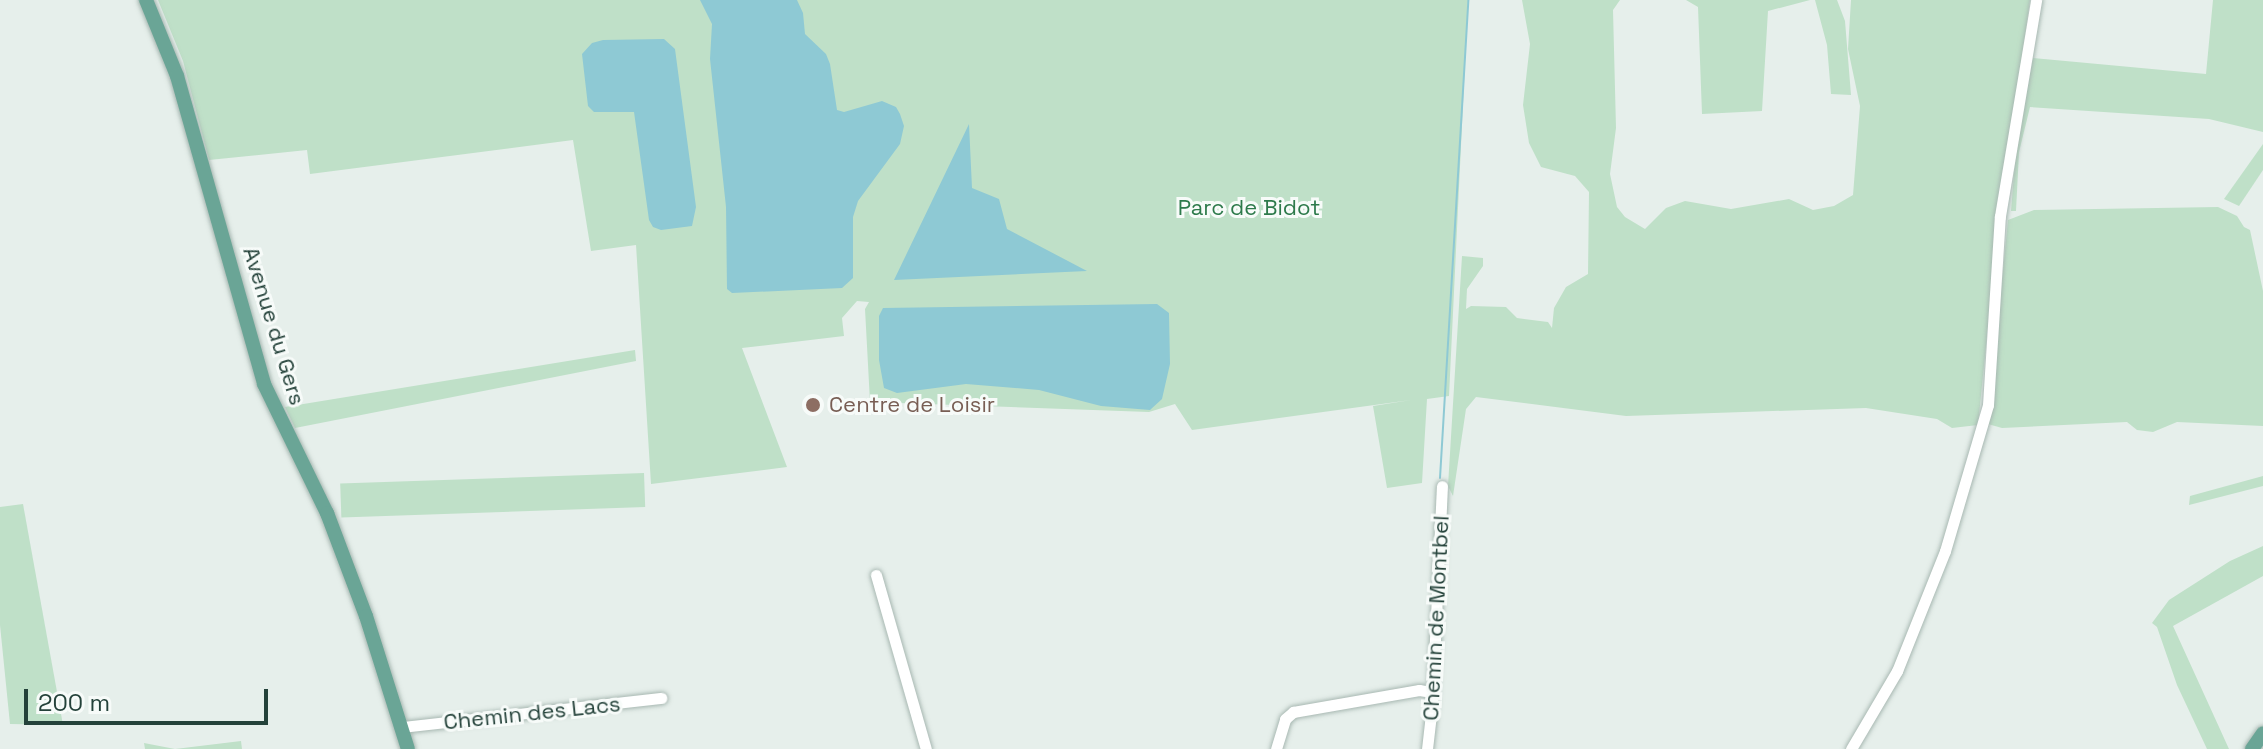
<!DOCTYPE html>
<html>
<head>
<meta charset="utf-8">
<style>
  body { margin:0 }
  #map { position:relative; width:2263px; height:749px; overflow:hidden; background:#e6efeb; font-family:"Space Grotesk",sans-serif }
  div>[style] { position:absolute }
  .green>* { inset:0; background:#bfe0c8; transform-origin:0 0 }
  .water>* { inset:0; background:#8ec9d4 }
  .stream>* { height:2px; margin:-1px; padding:0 1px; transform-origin:1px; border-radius:1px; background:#8ec9d4 }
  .roads { filter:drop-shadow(0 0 2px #a8b8b2) drop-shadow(0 0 2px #a8b8b2) }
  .minor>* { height:11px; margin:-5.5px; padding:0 5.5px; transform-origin:5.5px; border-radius:5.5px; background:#fff }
  .major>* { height:14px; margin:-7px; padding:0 7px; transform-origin:7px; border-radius:7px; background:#6aa596 }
  .dots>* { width:22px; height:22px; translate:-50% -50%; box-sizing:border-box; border:4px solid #f7fbf9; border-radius:50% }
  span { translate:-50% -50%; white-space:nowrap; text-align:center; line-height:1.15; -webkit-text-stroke:6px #f7fbf9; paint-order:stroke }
  .park-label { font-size:22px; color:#2d7a4b }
  .street-label { font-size:22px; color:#24423a }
  .education-label { font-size:22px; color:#785e54 }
  .left { translate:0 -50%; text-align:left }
  .scale { position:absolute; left:24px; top:689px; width:244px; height:36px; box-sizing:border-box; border:4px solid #24423a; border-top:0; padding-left:10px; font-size:24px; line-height:28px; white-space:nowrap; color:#24423a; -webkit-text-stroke:6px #f7fbf9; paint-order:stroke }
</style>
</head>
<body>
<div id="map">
  <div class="green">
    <div style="clip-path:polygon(158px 0,1468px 0,1449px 396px,1427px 399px,1422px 483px,1387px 488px,1373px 406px,1411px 400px,1192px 430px,1175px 404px,1149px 412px,870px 402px,865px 309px,869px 302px,857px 301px,842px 318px,844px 336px,742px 348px,787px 467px,651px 484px,636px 245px,591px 251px,573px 140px,310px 174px,307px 150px,209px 160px,183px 61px)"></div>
    <div style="clip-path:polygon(1522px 0,1620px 0,1613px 10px,1616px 128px,1610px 174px,1617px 207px,1625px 217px,1645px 229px,1666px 208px,1685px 201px,1731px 209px,1789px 199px,1813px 210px,1834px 206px,1853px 195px,1860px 106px,1848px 49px,1851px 0,2030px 0,1997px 237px,1978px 425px,1952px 428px,1937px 419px,1866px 408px,1626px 416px,1476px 397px,1466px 409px,1453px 496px,1448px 486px,1462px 256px,1483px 258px,1483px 266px,1467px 289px,1466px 309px,1471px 306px,1506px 307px,1517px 318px,1548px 322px,1552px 328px,1554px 308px,1566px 287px,1588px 274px,1589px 192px,1575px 176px,1541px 167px,1529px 143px,1523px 105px,1530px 44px)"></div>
    <div style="clip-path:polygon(1686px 0,1810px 0,1768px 11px,1762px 111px,1702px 114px,1698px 7px)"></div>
    <div style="clip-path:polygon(1815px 0,1837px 0,1845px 21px,1851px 95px,1831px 94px,1827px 45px)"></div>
    <div style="clip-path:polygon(2213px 0,2263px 0,2263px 132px,2209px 119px,2030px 107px,2019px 152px,2016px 211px,2011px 211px,2016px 149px,2033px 58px,2206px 74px)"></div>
    <div style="clip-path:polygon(2263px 144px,2263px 170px,2239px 206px,2224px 199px)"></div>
    <div style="clip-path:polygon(2218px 207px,2237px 216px,2244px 227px,2250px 230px,2263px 291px,2263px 426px,2177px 422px,2153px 432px,2137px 430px,2127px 422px,2002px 428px,1988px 424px,2008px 220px,2034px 210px)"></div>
    <div style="clip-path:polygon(635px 350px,636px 361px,295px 428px,285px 407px)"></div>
    <div style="left:644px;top:473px;width:34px;height:304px;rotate:88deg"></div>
    <div style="clip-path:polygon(2263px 476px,2263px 486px,2189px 505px,2190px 496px)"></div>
    <div style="clip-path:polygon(23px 504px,63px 725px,10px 724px,0 625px,0 507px)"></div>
    <div style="clip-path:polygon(2263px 546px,2263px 576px,2173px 626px,2229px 749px,2207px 749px,2177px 685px,2157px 627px,2152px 623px,2169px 600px,2230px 561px)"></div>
    <div style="clip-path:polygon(241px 741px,242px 749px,145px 749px,144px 743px,175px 749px)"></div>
  </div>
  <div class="water">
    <div style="clip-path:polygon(700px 0,797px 0,803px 13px,805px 34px,826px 54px,830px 64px,837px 110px,844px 112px,882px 101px,896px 107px,900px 114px,904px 126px,900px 144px,858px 201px,853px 217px,853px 278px,842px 288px,732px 293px,727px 289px,726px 207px,710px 59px,712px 24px)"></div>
    <div style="clip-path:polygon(664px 39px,675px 49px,696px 207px,692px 226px,661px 230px,653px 227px,649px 220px,634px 112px,594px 112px,588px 106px,582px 54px,592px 43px,603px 40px)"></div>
    <div style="clip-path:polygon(969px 124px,972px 188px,999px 199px,1007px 229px,1087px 271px,894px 280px)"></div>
    <div style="clip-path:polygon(1157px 304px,1169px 313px,1170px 364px,1162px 399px,1150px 410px,1101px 406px,1039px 390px,966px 384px,897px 393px,884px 388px,879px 360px,879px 316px,883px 308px)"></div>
  </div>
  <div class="stream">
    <div style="left:1440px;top:478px;width:479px;rotate:-86.6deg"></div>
  </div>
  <div class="roads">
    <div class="minor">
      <div style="left:876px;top:575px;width:181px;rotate:74deg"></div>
      <div style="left:402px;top:727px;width:261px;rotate:-6.4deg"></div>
      <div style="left:1276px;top:749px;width:31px;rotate:-73deg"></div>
      <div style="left:1285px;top:719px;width:11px;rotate:-41deg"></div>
      <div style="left:1293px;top:712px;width:128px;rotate:-9.9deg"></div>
      <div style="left:1419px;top:690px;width:12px;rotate:9deg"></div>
      <div style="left:1427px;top:749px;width:44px;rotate:-83.5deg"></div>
      <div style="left:1432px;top:705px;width:219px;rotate:-87.4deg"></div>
      <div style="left:1851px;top:749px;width:91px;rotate:-59.5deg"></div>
      <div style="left:1897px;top:671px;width:129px;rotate:-68.2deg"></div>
      <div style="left:1945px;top:551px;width:152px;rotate:-73.6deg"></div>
      <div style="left:1988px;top:405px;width:189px;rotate:-86.4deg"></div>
      <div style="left:2000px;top:216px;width:219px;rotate:-80.5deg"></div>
    </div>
    <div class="major">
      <div style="left:146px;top:0;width:82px;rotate:67.8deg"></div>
      <div style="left:177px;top:76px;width:320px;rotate:74.2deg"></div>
      <div style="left:264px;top:384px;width:144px;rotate:64deg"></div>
      <div style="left:327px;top:513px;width:110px;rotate:69.3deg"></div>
      <div style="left:366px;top:616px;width:139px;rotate:72.5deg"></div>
      <div style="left:2252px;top:749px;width:19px;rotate:-55deg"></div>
    </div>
  </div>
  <div class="dots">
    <div style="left:813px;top:405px;background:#8d6e63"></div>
  </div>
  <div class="park-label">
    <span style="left:1249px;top:208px">Parc de Bidot</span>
  </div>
  <div class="street-label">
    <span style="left:274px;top:326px;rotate:73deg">Avenue du Gers</span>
    <span style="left:1436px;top:618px;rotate:-87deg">Chemin de Montbel</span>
    <span style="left:532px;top:713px;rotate:-6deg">Chemin des Lacs</span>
  </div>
  <div class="education-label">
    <span class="left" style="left:829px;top:405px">Centre de Loisir</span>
  </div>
  <div class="scale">200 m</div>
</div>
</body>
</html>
